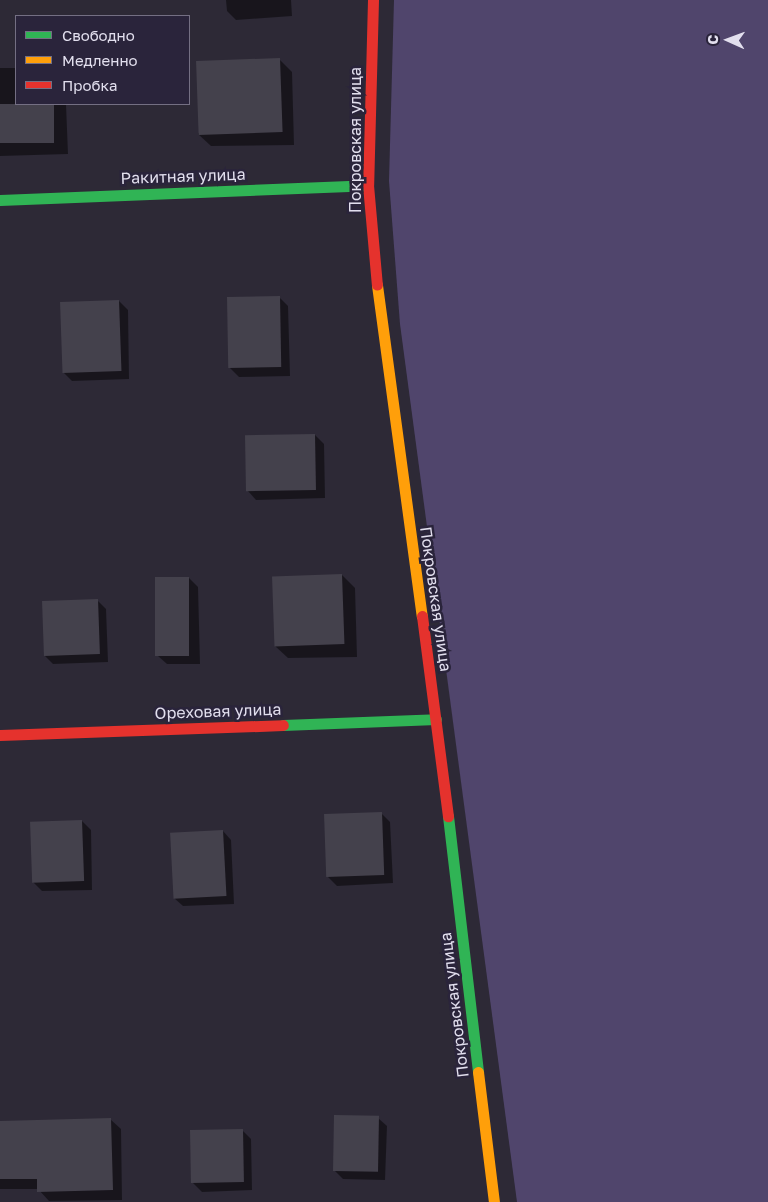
<!DOCTYPE html>
<html>
<head>
<meta charset="utf-8">
<style>
  body { margin:0 }
  #map { position:relative; width:768px; height:1202px; overflow:hidden; background:#2d2936; font-family:"Golos Text",sans-serif }
  div>[style] { position:absolute }
  .green>* { inset:0; background:#50456c }
  .shadow>* { inset:0; background:#0007 }
  .building>* { inset:0; background:#44414c; transform-origin:0 0 }
  .fast>* { height:11px; margin:-5.5px; padding:0 5.5px; transform-origin:5.5px; border-radius:5.5px; background:#30b455 }
  .slow>* { height:11px; margin:-5.5px; padding:0 5.5px; transform-origin:5.5px; border-radius:5.5px; background:#ff9f0a }
  .jam>* { height:11px; margin:-5.5px; padding:0 5.5px; transform-origin:5.5px; border-radius:5.5px; background:#e5322d }
  span { translate:-50% -50%; white-space:nowrap; text-align:center; line-height:1.15; -webkit-text-stroke:5px #2a243b; paint-order:stroke }
  .street-label { font-size:16px; color:#e2dfee }
  .legend { position:absolute; left:15px; top:15px; width:175px; height:90px; box-sizing:border-box; background:#2a243b; border:1px solid #746f83; margin:0; padding:6px 9px; list-style:none; font-size:15px; color:#e2dfee }
  .legend li { display:flex; align-items:center; gap:10px; height:25px }
  .legend b { width:25px; border:1px solid #746f83 }
  .north { position:absolute; left:703px; top:15px; width:50px; height:50px; -webkit-text-stroke:4px #2a243b; paint-order:stroke; rotate:272deg; font-size:14px; font-weight:700; line-height:20px; text-align:center; color:#e2dfee }
  .north::after { content:''; display:block; margin:auto; width:18px; height:22px; background:#e2dfee; clip-path:polygon(50% 0,100% 100%,50% 72%,0 100%) }
</style>
</head>
<body>
<div id="map">
  <div class="green">
    <div style="clip-path:polygon(394px 0,768px 0,768px 1202px,517px 1202px,400px 324px,389px 181px)"></div>
  </div>
  <div class="shadow">
    <div style="clip-path:polygon(226px 0,291px 0,292px 16px,236px 20px,227px 11px)"></div>
    <div style="clip-path:polygon(280px 60px,292px 72px,294px 145px,211px 146px,198px 134px)"></div>
    <div style="clip-path:polygon(0 68px,16px 68px,16px 104px,66px 104px,68px 154px,0 156px)"></div>
    <div style="clip-path:polygon(279px 297px,288px 306px,290px 376px,239px 377px,230px 368px)"></div>
    <div style="clip-path:polygon(119px 301px,128px 310px,129px 379px,72px 381px,63px 372px)"></div>
    <div style="clip-path:polygon(315px 435px,324px 444px,325px 498px,256px 500px,248px 491px)"></div>
    <div style="clip-path:polygon(342px 575px,355px 588px,357px 657px,288px 658px,275px 646px)"></div>
    <div style="clip-path:polygon(189px 578px,198px 587px,200px 664px,167px 664px,158px 656px)"></div>
    <div style="clip-path:polygon(97px 600px,106px 609px,108px 662px,53px 664px,44px 655px)"></div>
    <div style="clip-path:polygon(381px 813px,390px 822px,393px 883px,337px 886px,328px 877px)"></div>
    <div style="clip-path:polygon(82px 821px,91px 830px,92px 890px,42px 891px,33px 882px)"></div>
    <div style="clip-path:polygon(223px 831px,231px 840px,234px 904px,183px 906px,174px 898px)"></div>
    <div style="clip-path:polygon(378px 1118px,387px 1126px,385px 1180px,343px 1179px,334px 1170px)"></div>
    <div style="clip-path:polygon(110px 1119px,121px 1129px,122px 1200px,49px 1201px,38px 1189px,0 1189px,0 1123px)"></div>
    <div style="clip-path:polygon(242px 1130px,251px 1139px,252px 1190px,202px 1192px,193px 1183px)"></div>
  </div>
  <div class="building">
    <div style="left:280px;top:58px;width:74px;height:84px;rotate:88deg"></div>
    <div style="left:0;top:104px;width:54px;height:39px"></div>
    <div style="left:280px;top:296px;width:71px;height:53px;rotate:89deg"></div>
    <div style="left:119px;top:300px;width:71px;height:59px;rotate:88deg"></div>
    <div style="left:315px;top:434px;width:56px;height:70px;rotate:89deg"></div>
    <div style="left:342px;top:574px;width:70px;height:70px;rotate:88deg"></div>
    <div style="left:155px;top:577px;width:34px;height:79px"></div>
    <div style="left:98px;top:599px;width:55px;height:56px;rotate:88deg"></div>
    <div style="left:382px;top:812px;width:63px;height:58px;rotate:88deg"></div>
    <div style="left:82px;top:820px;width:61px;height:52px;rotate:88deg"></div>
    <div style="left:223px;top:830px;width:66px;height:53px;rotate:87deg"></div>
    <div style="left:334px;top:1115px;width:45px;height:56px;rotate:1deg"></div>
    <div style="clip-path:polygon(111px 1118px,113px 1190px,37px 1192px,37px 1179px,0 1179px,0 1121px)"></div>
    <div style="left:243px;top:1129px;width:53px;height:53px;rotate:89deg"></div>
  </div>
  <div class="fast">
    <div style="left:0;top:200px;width:368px;rotate:-2.3deg"></div>
    <div style="left:283px;top:725px;width:153px;rotate:-2.2deg"></div>
    <div style="left:448px;top:816px;width:258px;rotate:83.3deg"></div>
  </div>
  <div class="slow">
    <div style="left:377px;top:285px;width:334px;rotate:82.3deg"></div>
    <div style="left:478px;top:1072px;width:131px;rotate:83deg"></div>
  </div>
  <div class="jam">
    <div style="left:373px;top:0;width:185px;rotate:91.5deg"></div>
    <div style="left:368px;top:185px;width:100px;rotate:84.9deg"></div>
    <div style="left:422px;top:616px;width:202px;rotate:82.6deg"></div>
    <div style="left:0;top:735px;width:283px;rotate:-2deg"></div>
  </div>
  <div class="street-label">
    <span style="left:355px;top:140px;rotate:-90deg">Покровская улица</span>
    <span style="left:183px;top:176px;rotate:-2deg">Ракитная улица</span>
    <span style="left:436px;top:599px;rotate:82deg">Покровская улица</span>
    <span style="left:218px;top:711px;rotate:-2deg">Ореховая улица</span>
    <span style="left:454px;top:1005px;rotate:-97deg">Покровская улица</span>
  </div>
  <ul class="legend">
  <li><b style="height:6px;background:#30b455"></b>Свободно</li>
  <li><b style="height:6px;background:#ff9f0a"></b>Медленно</li>
  <li><b style="height:6px;background:#e5322d"></b>Пробка</li>
  </ul>
  <div class="north">С</div>
</div>
</body>
</html>
